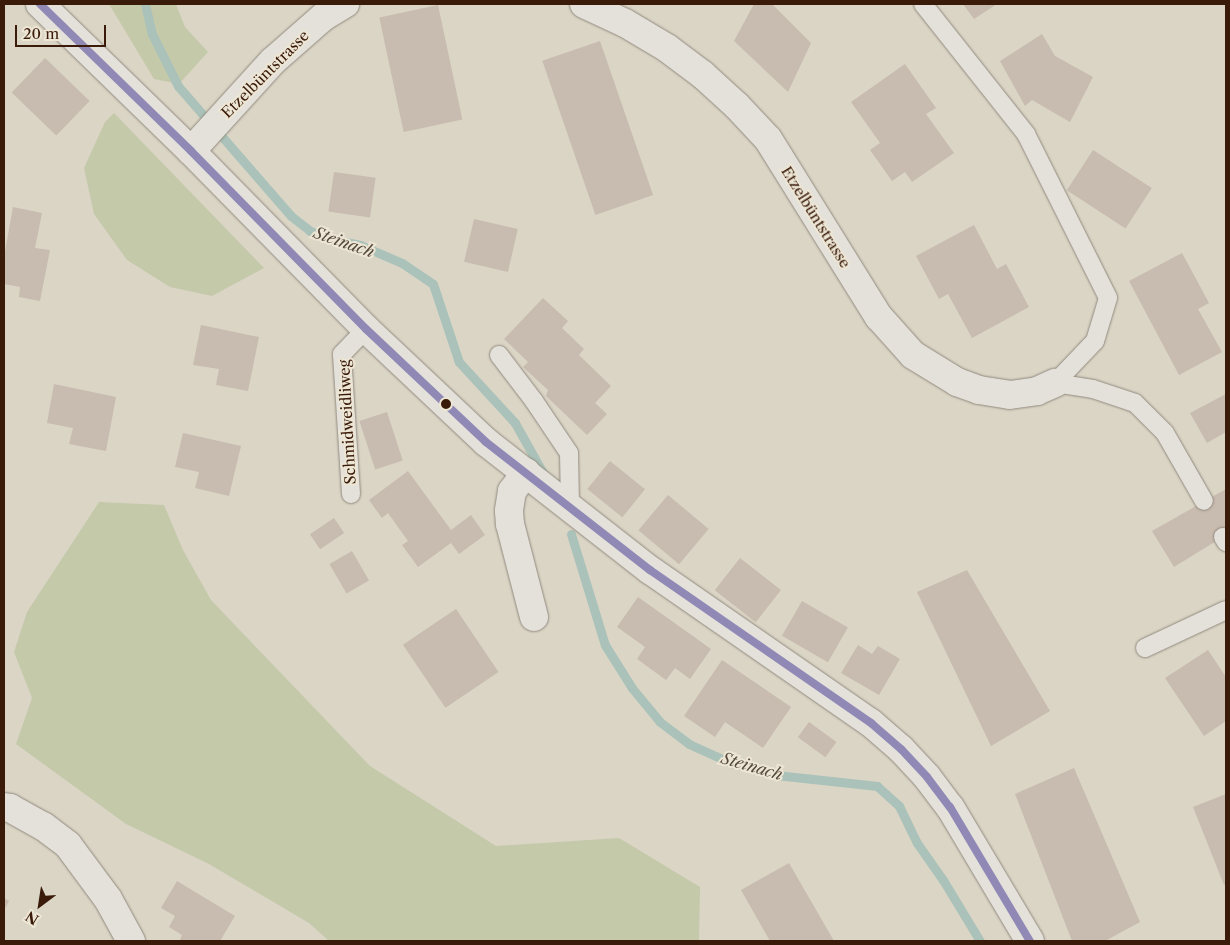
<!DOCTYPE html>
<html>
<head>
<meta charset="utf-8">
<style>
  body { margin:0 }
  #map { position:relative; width:1230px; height:945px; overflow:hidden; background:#dbd5c6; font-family:"Libre Caslon Text",serif }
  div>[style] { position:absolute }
  .green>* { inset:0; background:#c4c9aa }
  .stream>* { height:9px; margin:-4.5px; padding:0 4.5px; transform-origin:4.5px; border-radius:4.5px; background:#aac2b9 }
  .building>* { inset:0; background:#c8bbaf; transform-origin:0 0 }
  .roads { filter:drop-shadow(0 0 1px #918a7f) drop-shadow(0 0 1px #918a7f) }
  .lane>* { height:18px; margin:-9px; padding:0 9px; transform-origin:9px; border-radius:9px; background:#e4e1da }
  .street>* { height:28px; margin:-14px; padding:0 14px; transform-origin:14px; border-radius:14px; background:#e4e1da }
  .secondary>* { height:28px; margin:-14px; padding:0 14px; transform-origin:14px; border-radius:14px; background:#e4e1da }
  .bus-1>* { height:8px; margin:-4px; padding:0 4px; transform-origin:4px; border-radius:4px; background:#9088b5 }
  .dots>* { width:14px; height:14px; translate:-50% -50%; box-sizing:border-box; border:2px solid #ede6d5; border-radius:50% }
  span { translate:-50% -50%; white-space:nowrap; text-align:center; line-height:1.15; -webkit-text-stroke:4px #ede6d5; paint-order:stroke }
  .street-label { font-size:15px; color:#3a1a09 }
  .water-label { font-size:16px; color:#554a3c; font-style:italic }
  .frame { position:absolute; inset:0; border:5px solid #3a1a09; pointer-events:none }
  .north { position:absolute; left:15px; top:880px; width:50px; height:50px; -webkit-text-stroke:4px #ede6d5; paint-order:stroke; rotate:211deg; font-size:14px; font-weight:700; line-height:20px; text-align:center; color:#3a1a09 }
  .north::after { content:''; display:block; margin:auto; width:18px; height:22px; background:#3a1a09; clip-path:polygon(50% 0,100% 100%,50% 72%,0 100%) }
  .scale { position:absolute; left:15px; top:25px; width:91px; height:22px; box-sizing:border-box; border:2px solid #3a1a09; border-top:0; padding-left:6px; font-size:15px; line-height:18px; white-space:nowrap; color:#3a1a09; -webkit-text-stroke:4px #ede6d5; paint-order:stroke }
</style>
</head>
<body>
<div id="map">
  <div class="green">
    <div style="clip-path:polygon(109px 4px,176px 4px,185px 27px,208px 52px,179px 84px,154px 79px)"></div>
    <div style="clip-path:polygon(114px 113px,264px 268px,212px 296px,170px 287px,127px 260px,94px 214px,84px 168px,105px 122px)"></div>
    <div style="clip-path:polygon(99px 502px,164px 505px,183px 550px,211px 600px,370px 766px,496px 846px,619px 838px,700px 887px,699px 940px,329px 941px,309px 923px,209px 864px,126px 824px,16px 744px,32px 698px,14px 652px,27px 612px)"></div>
  </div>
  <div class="stream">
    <div style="left:145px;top:4px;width:31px;rotate:77deg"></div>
    <div style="left:152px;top:34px;width:58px;rotate:63.4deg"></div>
    <div style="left:178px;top:86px;width:172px;rotate:49deg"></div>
    <div style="left:291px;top:216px;width:24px;rotate:38deg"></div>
    <div style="left:310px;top:231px;width:22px;rotate:22deg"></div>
    <div style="left:330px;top:239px;width:31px;rotate:11deg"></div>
    <div style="left:360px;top:245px;width:46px;rotate:23.2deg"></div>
    <div style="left:402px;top:263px;width:37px;rotate:34deg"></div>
    <div style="left:433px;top:284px;width:82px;rotate:71.6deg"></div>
    <div style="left:459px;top:362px;width:83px;rotate:47.4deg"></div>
    <div style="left:515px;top:423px;width:57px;rotate:60.8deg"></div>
    <div style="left:571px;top:534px;width:116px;rotate:73deg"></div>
    <div style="left:605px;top:645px;width:51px;rotate:57.9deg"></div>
    <div style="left:632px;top:688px;width:44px;rotate:50.5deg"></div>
    <div style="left:660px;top:722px;width:36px;rotate:37deg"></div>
    <div style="left:689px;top:744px;width:46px;rotate:24.3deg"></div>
    <div style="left:731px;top:763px;width:47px;rotate:14.9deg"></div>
    <div style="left:776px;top:775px;width:102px;rotate:6.2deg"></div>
    <div style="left:877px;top:786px;width:30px;rotate:42deg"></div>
    <div style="left:899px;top:806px;width:41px;rotate:64.1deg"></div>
    <div style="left:917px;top:843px;width:45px;rotate:54.9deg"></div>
    <div style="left:943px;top:880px;width:71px;rotate:58.8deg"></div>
  </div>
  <div class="building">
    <div style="clip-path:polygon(754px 4px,772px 4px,811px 43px,788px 92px,734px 41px)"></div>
    <div style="clip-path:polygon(963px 4px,997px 4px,974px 19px)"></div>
    <div style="left:438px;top:5px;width:117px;height:60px;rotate:78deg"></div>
    <div style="clip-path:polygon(1042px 34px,1055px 56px,1093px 77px,1070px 122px,1032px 100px,1025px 106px,1000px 61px)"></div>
    <div style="left:600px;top:41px;width:163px;height:61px;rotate:71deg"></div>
    <div style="left:45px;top:58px;width:62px;height:48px;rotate:44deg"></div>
    <div style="clip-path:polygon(905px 64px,936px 108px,926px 114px,954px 153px,912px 182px,905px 172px,892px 181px,870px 150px,880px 143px,851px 102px)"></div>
    <div style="left:1093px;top:150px;width:70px;height:48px;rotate:33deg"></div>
    <div style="left:334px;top:172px;width:42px;height:40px;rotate:8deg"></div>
    <div style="clip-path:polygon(13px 207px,42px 213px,35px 248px,50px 250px,40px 301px,19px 297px,20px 287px,4px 284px,4px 257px)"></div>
    <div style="left:474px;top:219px;width:45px;height:44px;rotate:13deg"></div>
    <div style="clip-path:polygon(974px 225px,997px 269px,1006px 264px,1029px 307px,972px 338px,948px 294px,939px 299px,916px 256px)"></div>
    <div style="clip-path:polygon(1182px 253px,1209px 303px,1198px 309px,1222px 352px,1179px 375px,1129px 281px)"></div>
    <div style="clip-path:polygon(543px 298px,568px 321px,562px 328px,584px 349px,579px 355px,611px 386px,595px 403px,607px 414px,587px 435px,546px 396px,548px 390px,523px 367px,528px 362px,504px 339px)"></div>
    <div style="clip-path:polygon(201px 325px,259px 337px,248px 391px,216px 385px,219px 369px,193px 365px)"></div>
    <div style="clip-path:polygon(54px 384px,116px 397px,106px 451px,69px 444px,73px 428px,47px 423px)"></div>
    <div style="clip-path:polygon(1226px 394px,1226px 432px,1207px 443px,1190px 413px)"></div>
    <div style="left:387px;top:412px;width:51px;height:29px;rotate:72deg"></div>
    <div style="clip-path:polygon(183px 433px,241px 446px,229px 496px,195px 488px,199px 472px,175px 467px)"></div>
    <div style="left:610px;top:461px;width:45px;height:36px;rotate:39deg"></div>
    <div style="clip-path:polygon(408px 471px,451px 530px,471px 515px,485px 535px,459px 554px,451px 543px,418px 567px,402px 545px,408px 541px,388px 513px,382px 518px,369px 500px)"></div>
    <div style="clip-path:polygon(1226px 489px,1226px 535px,1174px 567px,1152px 531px)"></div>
    <div style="left:668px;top:495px;width:53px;height:46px;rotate:40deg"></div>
    <div style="left:334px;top:518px;width:18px;height:29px;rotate:56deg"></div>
    <div style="left:352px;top:551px;width:34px;height:26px;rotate:60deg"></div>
    <div style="left:740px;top:558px;width:52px;height:41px;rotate:38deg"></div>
    <div style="clip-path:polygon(967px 570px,1050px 711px,991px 746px,917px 592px)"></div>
    <div style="clip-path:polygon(638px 597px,711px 649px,690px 679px,675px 668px,666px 680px,637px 659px,645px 647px,617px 627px)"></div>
    <div style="left:802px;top:601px;width:53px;height:40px;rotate:30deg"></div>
    <div style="left:456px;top:609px;width:76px;height:64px;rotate:56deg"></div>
    <div style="clip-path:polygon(858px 645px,872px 654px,878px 646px,900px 659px,879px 695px,841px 673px)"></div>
    <div style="clip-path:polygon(1208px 650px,1226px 677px,1226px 721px,1204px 736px,1165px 678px)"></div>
    <div style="clip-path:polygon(722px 660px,791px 707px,763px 748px,725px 722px,715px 737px,684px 716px)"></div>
    <div style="left:809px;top:722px;width:34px;height:19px;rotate:36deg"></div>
    <div style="clip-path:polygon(1074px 768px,1140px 922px,1105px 941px,1072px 941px,1015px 794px)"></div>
    <div style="clip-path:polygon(1226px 794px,1226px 884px,1224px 885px,1193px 807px)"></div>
    <div style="clip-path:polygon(789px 863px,834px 941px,770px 941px,741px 890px)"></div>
    <div style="clip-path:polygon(177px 881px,235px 916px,220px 941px,182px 941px,180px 940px,182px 935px,169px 927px,175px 916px,161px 908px)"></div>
    <div style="clip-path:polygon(4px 898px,9px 901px,4px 910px)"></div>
  </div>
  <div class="roads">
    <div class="lane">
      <div style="left:923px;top:4px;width:166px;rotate:51.6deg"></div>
      <div style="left:1026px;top:134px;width:183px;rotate:63.4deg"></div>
      <div style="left:1108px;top:298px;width:45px;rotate:106.8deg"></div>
      <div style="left:1095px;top:341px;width:58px;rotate:133.6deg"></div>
      <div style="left:499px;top:355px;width:58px;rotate:52.7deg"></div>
      <div style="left:534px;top:401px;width:63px;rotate:56.1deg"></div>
      <div style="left:569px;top:453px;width:53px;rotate:88.9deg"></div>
      <div style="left:1055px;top:383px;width:38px;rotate:9deg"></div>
      <div style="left:1093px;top:389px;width:44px;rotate:18.4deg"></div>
      <div style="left:1135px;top:403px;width:42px;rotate:45deg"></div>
      <div style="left:1165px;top:433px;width:78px;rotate:60.2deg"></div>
      <div style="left:351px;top:494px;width:140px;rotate:-93.7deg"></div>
      <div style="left:342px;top:354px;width:35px;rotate:-46deg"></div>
      <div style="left:1223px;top:537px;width:6px;rotate:59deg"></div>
      <div style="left:1145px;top:648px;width:89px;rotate:-25.1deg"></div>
    </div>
    <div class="street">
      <div style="left:584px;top:4px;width:45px;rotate:24.9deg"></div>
      <div style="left:625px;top:23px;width:49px;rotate:30.8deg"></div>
      <div style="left:667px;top:48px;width:45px;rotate:36.9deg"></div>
      <div style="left:703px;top:75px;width:46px;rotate:42.4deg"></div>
      <div style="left:737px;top:106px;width:45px;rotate:46.8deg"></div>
      <div style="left:768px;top:139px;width:210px;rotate:58.1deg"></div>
      <div style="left:879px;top:317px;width:51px;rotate:48.2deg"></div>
      <div style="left:913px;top:355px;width:52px;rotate:31.5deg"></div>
      <div style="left:957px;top:382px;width:23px;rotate:20deg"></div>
      <div style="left:979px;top:390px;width:31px;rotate:9deg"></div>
      <div style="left:1010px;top:395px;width:27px;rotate:-8deg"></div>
      <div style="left:1037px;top:391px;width:20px;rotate:-24deg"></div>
      <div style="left:191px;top:151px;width:122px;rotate:-47.7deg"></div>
      <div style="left:273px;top:61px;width:67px;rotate:-41.3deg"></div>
      <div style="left:323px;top:17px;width:26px;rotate:-31deg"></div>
      <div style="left:526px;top:472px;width:24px;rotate:126deg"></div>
      <div style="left:512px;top:491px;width:20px;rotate:99deg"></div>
      <div style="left:509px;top:511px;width:13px;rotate:86deg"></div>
      <div style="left:510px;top:524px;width:96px;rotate:75.5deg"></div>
      <div style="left:4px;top:807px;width:6px;rotate:9deg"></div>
      <div style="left:10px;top:808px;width:38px;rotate:29deg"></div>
      <div style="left:43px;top:826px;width:31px;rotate:37deg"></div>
      <div style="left:68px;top:845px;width:67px;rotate:53.5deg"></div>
      <div style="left:108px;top:899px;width:48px;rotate:61.3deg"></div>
    </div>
    <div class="secondary">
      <div style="left:40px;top:4px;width:211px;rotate:44.2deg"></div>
      <div style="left:191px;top:151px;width:250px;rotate:45.5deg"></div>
      <div style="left:366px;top:329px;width:165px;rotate:43.3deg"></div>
      <div style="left:486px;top:442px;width:208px;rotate:38deg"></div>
      <div style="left:650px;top:570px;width:269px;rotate:34.7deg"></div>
      <div style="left:871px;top:723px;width:40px;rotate:41deg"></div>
      <div style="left:901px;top:749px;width:38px;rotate:47deg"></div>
      <div style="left:927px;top:777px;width:38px;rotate:53deg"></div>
      <div style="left:950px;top:807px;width:156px;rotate:59.2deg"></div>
    </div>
  </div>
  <div class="bus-1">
    <div style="left:40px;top:4px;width:211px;rotate:44.2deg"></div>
    <div style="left:191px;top:151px;width:250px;rotate:45.5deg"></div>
    <div style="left:366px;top:329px;width:165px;rotate:43.3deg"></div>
    <div style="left:486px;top:442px;width:208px;rotate:38deg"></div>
    <div style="left:650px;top:570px;width:269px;rotate:34.7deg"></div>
    <div style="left:871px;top:723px;width:40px;rotate:41deg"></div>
    <div style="left:901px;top:749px;width:38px;rotate:47deg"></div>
    <div style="left:927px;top:777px;width:38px;rotate:53deg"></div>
    <div style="left:950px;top:807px;width:156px;rotate:59.2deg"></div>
  </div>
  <div class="dots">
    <div style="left:446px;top:404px;background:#3a1a09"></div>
  </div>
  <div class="street-label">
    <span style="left:265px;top:74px;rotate:-45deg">Etzelbüntstrasse</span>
    <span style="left:816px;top:217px;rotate:58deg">Etzelbüntstrasse</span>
    <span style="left:347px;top:422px;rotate:-93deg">Schmidweidliweg</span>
  </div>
  <div class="water-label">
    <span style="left:344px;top:242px;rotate:19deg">Steinach</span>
    <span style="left:752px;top:766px;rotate:16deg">Steinach</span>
  </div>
  <div class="frame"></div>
  <div class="north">N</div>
  <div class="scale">20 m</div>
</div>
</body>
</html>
